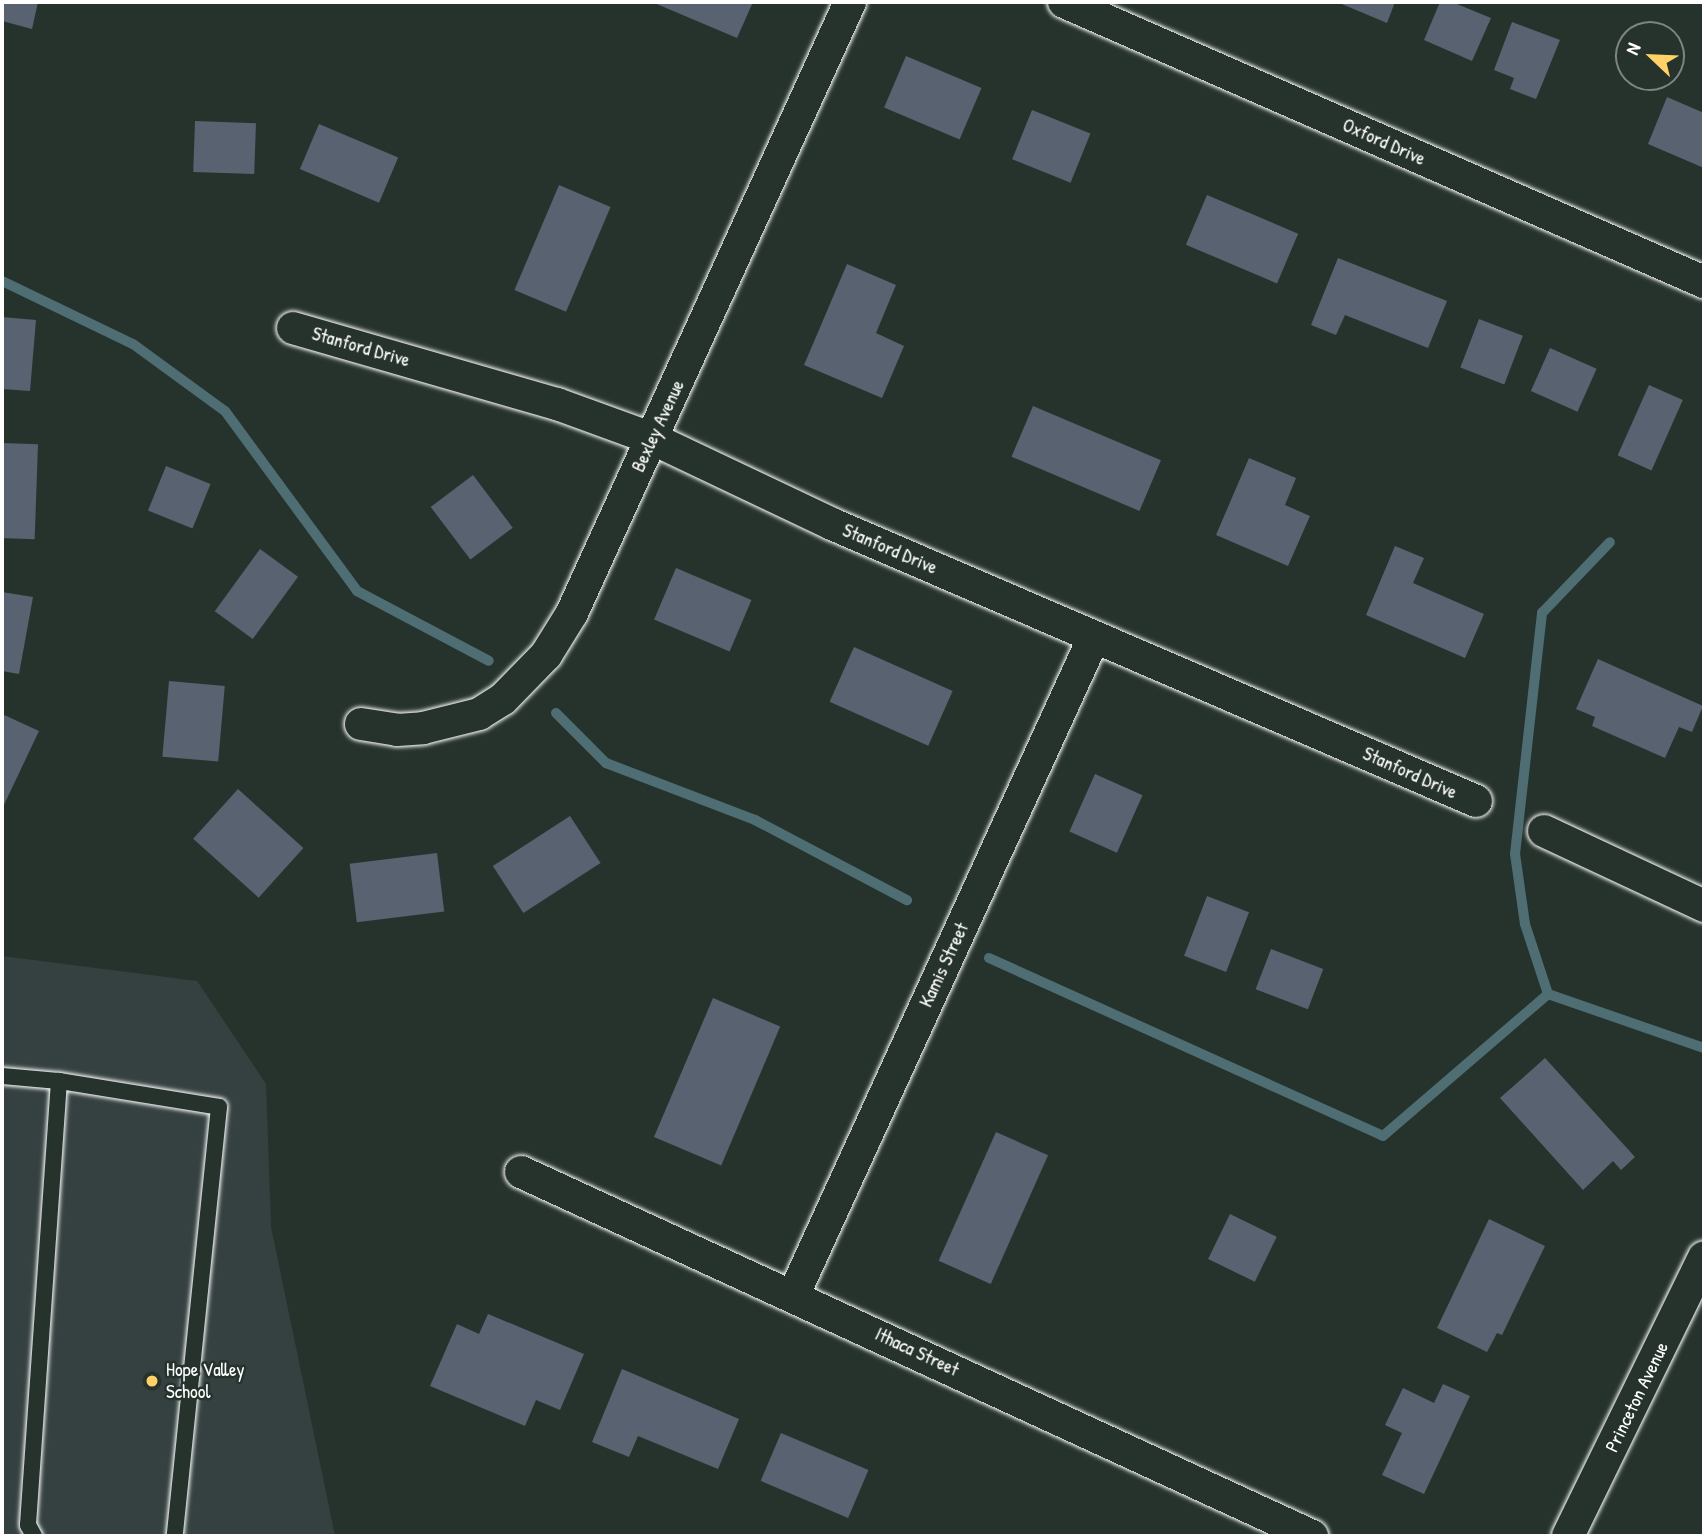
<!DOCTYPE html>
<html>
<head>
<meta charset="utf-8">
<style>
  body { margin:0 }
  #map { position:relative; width:1706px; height:1538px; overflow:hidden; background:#26332d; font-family:"Patrick Hand",sans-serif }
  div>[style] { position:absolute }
  .built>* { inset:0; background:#354141 }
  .stream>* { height:10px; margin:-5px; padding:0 5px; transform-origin:5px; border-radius:5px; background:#4e6e74 }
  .building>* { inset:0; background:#586270; transform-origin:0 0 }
  .roads { filter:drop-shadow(0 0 2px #fff) drop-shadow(0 0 2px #fff) }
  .service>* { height:16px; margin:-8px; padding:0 8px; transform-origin:8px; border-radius:8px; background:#26332d }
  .minor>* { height:32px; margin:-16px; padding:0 16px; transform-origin:16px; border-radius:16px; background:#26332d }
  .dots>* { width:19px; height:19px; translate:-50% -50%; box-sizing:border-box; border:4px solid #26332d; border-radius:50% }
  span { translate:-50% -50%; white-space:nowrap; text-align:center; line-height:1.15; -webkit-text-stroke:5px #26332d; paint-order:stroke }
  .street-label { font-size:19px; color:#fff }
  .poi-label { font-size:19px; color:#fff }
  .left { translate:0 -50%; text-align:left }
  .frame { position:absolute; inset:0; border:4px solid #fff; pointer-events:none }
  .north { position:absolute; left:1615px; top:21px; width:70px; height:70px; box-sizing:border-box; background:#26332d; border:2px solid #7d8581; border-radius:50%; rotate:293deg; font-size:19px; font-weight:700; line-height:28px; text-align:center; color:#fff }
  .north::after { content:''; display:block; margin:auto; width:24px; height:32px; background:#ffd166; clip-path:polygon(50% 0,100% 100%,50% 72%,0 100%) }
</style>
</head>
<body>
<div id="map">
  <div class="built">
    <div style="clip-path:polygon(2px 956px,197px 981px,266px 1084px,271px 1227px,335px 1536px,2px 1536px)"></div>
  </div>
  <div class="stream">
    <div style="left:2px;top:281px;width:145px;rotate:25.7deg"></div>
    <div style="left:133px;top:344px;width:114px;rotate:36.1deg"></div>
    <div style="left:225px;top:411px;width:223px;rotate:53.7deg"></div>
    <div style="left:357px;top:591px;width:149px;rotate:27.9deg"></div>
    <div style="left:556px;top:713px;width:71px;rotate:45deg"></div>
    <div style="left:606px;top:763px;width:160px;rotate:20.9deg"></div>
    <div style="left:755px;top:820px;width:172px;rotate:27.8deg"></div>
    <div style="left:989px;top:958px;width:432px;rotate:24.3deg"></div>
    <div style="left:1383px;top:1136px;width:218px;rotate:-40.7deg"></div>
    <div style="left:1548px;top:994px;width:165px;rotate:19.1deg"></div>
    <div style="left:1548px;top:994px;width:74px;rotate:-108.2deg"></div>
    <div style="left:1525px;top:924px;width:71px;rotate:-98.1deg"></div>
    <div style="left:1515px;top:854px;width:243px;rotate:-83.6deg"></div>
    <div style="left:1542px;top:613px;width:98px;rotate:-46.2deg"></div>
  </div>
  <div class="building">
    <div style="clip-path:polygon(2px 2px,38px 2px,32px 29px,2px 21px)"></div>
    <div style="clip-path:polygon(652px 2px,753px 2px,737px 38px)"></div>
    <div style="clip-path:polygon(1337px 2px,1395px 2px,1387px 23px)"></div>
    <div style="clip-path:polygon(1440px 2px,1452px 2px,1491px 18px,1472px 61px,1424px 40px)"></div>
    <div style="clip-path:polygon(1512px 22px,1560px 40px,1536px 99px,1510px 89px,1514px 78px,1494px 70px)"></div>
    <div style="left:906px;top:56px;width:82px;height:56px;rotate:23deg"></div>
    <div style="clip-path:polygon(1667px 97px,1704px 113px,1704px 168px,1648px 144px)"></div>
    <div style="left:1032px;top:110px;width:63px;height:53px;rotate:22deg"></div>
    <div style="left:195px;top:121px;width:61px;height:51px;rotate:2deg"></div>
    <div style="left:319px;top:124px;width:86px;height:49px;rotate:23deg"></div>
    <div style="left:559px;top:185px;width:56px;height:114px;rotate:23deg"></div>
    <div style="left:1207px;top:195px;width:99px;height:54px;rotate:23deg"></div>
    <div style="clip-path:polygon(1338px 258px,1447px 301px,1428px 348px,1345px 315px,1336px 335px,1311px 325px)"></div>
    <div style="clip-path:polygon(847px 264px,896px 285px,876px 333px,904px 346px,882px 398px,804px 365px)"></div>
    <div style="clip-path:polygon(2px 317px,36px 320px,30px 391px,2px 389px)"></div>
    <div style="left:1479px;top:319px;width:47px;height:52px;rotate:21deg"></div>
    <div style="left:1550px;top:348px;width:51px;height:47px;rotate:24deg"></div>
    <div style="left:1649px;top:385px;width:37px;height:77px;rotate:24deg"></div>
    <div style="left:1033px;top:406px;width:139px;height:55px;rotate:23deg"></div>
    <div style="left:2px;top:443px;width:36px;height:95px;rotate:2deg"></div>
    <div style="clip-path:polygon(1249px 458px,1296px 478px,1285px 505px,1310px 516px,1288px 566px,1216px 535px)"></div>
    <div style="left:166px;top:466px;width:48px;height:48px;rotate:22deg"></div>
    <div style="left:473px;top:475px;width:66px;height:53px;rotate:53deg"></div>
    <div style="clip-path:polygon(1395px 546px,1424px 558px,1413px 583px,1484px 614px,1465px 658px,1366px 615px)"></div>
    <div style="left:260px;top:549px;width:47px;height:77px;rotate:36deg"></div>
    <div style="left:676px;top:568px;width:82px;height:56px;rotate:23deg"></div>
    <div style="clip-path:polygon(2px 592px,33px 597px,19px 674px,2px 671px)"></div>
    <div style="left:854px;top:647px;width:108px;height:60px;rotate:24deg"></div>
    <div style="clip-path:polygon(1598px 659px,1703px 706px,1692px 732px,1679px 727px,1665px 758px,1592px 726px,1595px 717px,1576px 709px)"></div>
    <div style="left:169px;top:681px;width:56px;height:76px;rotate:5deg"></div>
    <div style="clip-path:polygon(2px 714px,39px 731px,2px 809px)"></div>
    <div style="left:1095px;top:774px;width:52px;height:63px;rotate:24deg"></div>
    <div style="left:238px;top:789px;width:88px;height:67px;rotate:42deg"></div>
    <div style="left:570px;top:816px;width:56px;height:92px;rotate:57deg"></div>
    <div style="left:437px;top:853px;width:59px;height:88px;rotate:83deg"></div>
    <div style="left:1207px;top:896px;width:45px;height:64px;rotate:21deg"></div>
    <div style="left:1271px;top:949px;width:56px;height:43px;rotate:21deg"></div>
    <div style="left:713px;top:998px;width:73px;height:151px;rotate:23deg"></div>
    <div style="clip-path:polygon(1545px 1058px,1635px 1157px,1621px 1170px,1613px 1161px,1583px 1190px,1500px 1098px)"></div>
    <div style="left:996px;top:1132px;width:57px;height:141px;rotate:24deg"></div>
    <div style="left:1230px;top:1214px;width:52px;height:50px;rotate:26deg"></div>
    <div style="clip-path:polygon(1489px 1219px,1545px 1246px,1502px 1335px,1497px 1333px,1487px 1352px,1437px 1328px)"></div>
    <div style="clip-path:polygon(488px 1314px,584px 1354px,560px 1410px,536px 1400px,525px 1426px,430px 1386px,457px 1324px,479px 1334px)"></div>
    <div style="clip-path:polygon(622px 1369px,739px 1419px,718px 1469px,638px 1436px,629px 1457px,592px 1442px)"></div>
    <div style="clip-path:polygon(1443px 1384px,1470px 1396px,1424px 1494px,1382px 1475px,1402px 1433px,1385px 1425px,1403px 1388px,1434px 1403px)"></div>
    <div style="left:781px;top:1433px;width:95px;height:52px;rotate:23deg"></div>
  </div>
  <div class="roads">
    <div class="service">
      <div style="left:2px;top:1076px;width:57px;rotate:5deg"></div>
      <div style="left:59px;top:1081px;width:445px;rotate:94deg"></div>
      <div style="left:28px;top:1525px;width:13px;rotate:61deg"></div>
      <div style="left:59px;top:1081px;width:162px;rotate:9.2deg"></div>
      <div style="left:219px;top:1107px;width:431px;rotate:95.9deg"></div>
    </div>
    <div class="minor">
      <div style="left:1064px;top:2px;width:699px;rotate:23.63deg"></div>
      <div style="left:293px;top:328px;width:275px;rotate:16.1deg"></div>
      <div style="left:557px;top:404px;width:102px;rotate:20deg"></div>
      <div style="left:653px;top:439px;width:198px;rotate:25.4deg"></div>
      <div style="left:832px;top:524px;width:701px;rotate:23.27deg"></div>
      <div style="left:361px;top:724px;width:36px;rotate:9deg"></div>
      <div style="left:397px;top:730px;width:26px;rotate:-4deg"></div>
      <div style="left:423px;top:728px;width:58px;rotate:-14deg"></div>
      <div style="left:479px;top:714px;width:28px;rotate:-32deg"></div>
      <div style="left:503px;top:699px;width:62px;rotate:-45.7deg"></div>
      <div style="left:546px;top:655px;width:49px;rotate:-58.2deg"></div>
      <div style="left:572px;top:613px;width:671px;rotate:-65.53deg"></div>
      <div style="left:1544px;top:831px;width:177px;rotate:25.1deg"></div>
      <div style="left:521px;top:1172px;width:871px;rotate:24.71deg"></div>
      <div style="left:794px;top:1294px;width:722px;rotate:-65.46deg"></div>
      <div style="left:1568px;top:1536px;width:310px;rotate:-64deg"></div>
    </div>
  </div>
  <div class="dots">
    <div style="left:152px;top:1381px;background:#ffd166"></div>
  </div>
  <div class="street-label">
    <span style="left:1384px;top:142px;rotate:24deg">Oxford Drive</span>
    <span style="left:361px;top:347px;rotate:16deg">Stanford Drive</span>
    <span style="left:658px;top:426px;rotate:-65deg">Bexley Avenue</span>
    <span style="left:890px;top:549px;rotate:23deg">Stanford Drive</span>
    <span style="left:1410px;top:773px;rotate:24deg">Stanford Drive</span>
    <span style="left:944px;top:965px;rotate:-65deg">Kamis Street</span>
    <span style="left:917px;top:1352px;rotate:25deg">Ithaca Street</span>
    <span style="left:1637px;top:1397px;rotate:-64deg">Princeton Avenue</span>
  </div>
  <div class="poi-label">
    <span class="left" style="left:166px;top:1381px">Hope Valley<br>School</span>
  </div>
  <div class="frame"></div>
  <div class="north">N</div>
</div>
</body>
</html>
